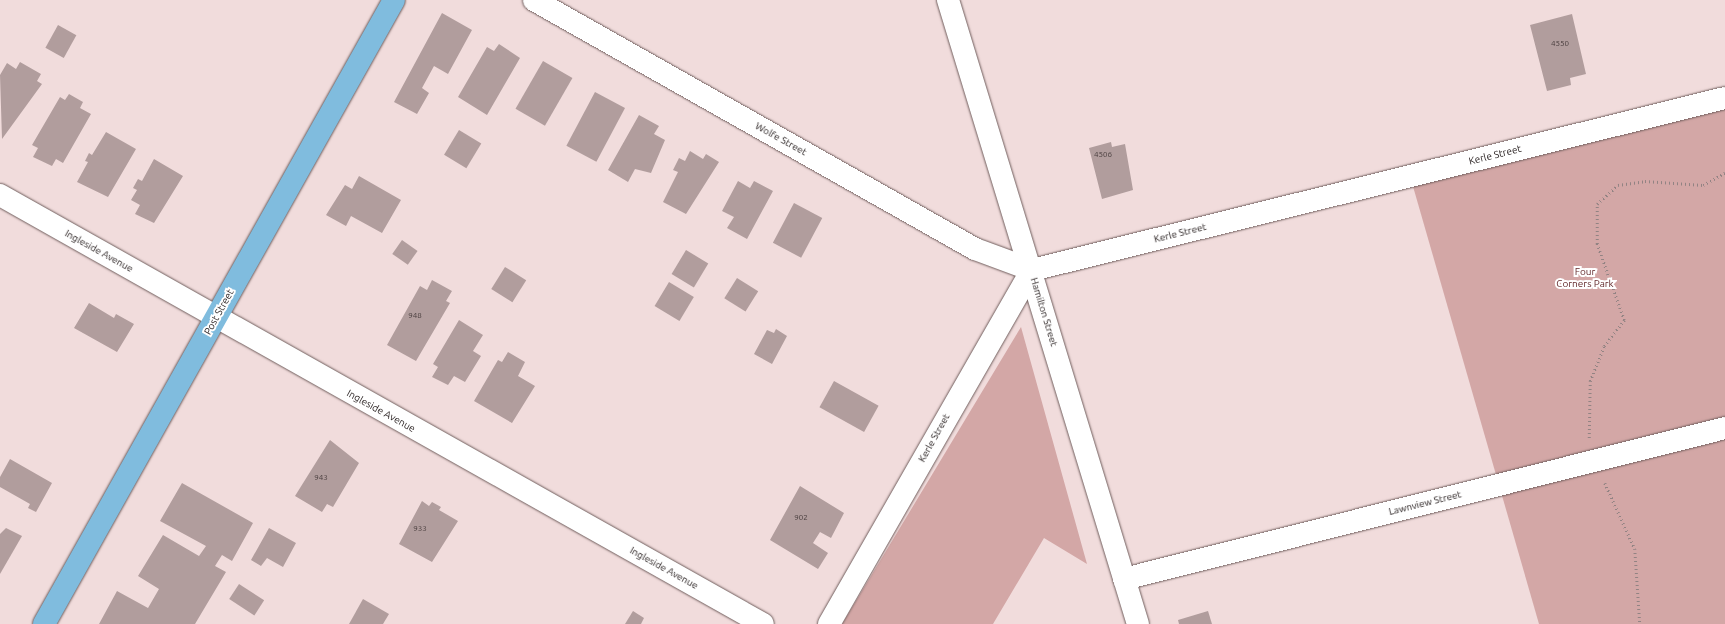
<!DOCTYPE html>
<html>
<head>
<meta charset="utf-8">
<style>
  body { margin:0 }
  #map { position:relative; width:1725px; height:624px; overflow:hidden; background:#f1dcdc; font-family:Ubuntu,sans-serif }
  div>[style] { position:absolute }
  .green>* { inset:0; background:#d3a7a6 }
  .building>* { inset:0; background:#b19d9d; transform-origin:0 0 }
  .path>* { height:2.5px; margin-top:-1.25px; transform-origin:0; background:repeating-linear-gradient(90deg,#928383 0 1px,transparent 0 4px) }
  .roads { filter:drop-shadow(0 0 1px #705e5d) drop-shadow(0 0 1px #705e5d) }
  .minor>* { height:22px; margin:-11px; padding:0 11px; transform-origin:11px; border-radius:11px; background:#fff }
  .major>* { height:22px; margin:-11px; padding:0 11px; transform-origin:11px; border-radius:11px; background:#80bcde }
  span { translate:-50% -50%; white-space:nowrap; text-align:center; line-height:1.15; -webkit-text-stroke:4px #fff; paint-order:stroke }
  .number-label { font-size:8px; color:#483d3d }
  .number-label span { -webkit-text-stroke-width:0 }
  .street-label { font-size:10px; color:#251d1d }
  .park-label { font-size:10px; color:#63292b }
</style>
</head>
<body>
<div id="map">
  <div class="green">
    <div style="clip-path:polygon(1725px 97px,1725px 624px,1539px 624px,1410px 176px)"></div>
    <div style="clip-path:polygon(1021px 327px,1087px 564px,1044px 538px,993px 624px,842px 624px)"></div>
  </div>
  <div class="building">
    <div style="clip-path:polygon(442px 13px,472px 30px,448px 74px,434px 66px,422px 88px,429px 93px,417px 114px,394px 102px)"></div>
    <div style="clip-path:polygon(1572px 14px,1586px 74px,1570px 78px,1571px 85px,1547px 91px,1530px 25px)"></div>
    <div style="left:58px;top:25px;width:21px;height:26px;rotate:29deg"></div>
    <div style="clip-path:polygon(499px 44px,520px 58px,487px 115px,458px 97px,487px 47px,494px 51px)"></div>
    <div style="left:543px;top:61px;width:34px;height:55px;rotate:30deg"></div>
    <div style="clip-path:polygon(20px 62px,41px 74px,37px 81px,42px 84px,2px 139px,0 75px,7px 63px,16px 69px)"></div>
    <div style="left:595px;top:92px;width:34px;height:61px;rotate:28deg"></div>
    <div style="clip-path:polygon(69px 94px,83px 102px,80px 108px,91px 114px,63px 163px,56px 159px,52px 166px,33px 157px,38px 148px,32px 145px,60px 97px,65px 100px)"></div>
    <div style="clip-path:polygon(639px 115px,659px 126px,654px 134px,665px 140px,651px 173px,635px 169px,628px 182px,608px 170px)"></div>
    <div style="left:459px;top:130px;width:26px;height:29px;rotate:31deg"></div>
    <div style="clip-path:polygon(106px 132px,136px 149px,108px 197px,77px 182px,88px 162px,85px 161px,89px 153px,92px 155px)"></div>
    <div style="clip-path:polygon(1111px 142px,1112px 147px,1125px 144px,1133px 190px,1102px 199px,1089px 148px)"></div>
    <div style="clip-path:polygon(690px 151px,703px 159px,706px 154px,719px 162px,686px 214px,663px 202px,678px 172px,673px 170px,679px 158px,685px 161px)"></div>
    <div style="clip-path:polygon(154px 159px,183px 176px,154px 223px,135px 214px,140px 205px,131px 200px,137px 190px,133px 188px,138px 179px,142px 181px)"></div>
    <div style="clip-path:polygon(359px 176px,401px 200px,382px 233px,351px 216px,346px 226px,326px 215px,345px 185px,352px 189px)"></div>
    <div style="clip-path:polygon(738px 181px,750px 188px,754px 181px,773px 191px,747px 239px,727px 228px,734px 217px,722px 211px)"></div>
    <div style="left:794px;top:203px;width:32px;height:45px;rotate:28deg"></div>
    <div style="left:402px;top:240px;width:19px;height:17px;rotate:35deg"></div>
    <div style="left:686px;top:250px;width:26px;height:28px;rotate:31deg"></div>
    <div style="left:505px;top:267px;width:25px;height:26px;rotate:32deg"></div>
    <div style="left:737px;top:278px;width:25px;height:24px;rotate:32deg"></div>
    <div style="clip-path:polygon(432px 280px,452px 291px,446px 301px,450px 303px,416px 361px,387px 345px,420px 286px,427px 290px)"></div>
    <div style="left:669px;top:282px;width:29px;height:28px;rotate:31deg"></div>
    <div style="clip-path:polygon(89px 303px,114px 318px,116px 314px,134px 324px,117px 352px,74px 328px)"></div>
    <div style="clip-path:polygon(459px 320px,483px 335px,473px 351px,481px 356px,465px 382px,454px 376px,448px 385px,432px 377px,438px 367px,433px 364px)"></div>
    <div style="clip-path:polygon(776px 329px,787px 336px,772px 364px,754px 354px,767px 330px,774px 333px)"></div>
    <div style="clip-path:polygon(508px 352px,525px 362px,518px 376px,535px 386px,512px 423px,474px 401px,498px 360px,502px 362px)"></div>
    <div style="left:834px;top:381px;width:51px;height:30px;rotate:29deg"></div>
    <div style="clip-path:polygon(330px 440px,359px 463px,333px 507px,327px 504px,322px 512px,295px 496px)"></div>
    <div style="clip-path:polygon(10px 459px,52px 483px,36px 512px,28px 508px,30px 504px,0 487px,0 477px)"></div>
    <div style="clip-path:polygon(182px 483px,253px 523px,232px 561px,222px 555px,215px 566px,226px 572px,195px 624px,99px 624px,117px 591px,148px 608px,159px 589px,138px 576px,163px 535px,199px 556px,206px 546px,160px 521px)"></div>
    <div style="clip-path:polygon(800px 486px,844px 513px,831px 538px,820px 532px,813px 543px,828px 553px,818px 569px,770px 540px)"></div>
    <div style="clip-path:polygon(422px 501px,429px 506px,432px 502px,441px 507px,439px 510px,458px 521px,432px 562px,399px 544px)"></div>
    <div style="clip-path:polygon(6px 528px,22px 536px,0 574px,0 534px)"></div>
    <div style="clip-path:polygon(269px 528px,296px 543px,283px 567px,267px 558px,261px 566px,251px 560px)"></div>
    <div style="left:239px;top:584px;width:30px;height:18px;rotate:33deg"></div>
    <div style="clip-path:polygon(363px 599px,389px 614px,383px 624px,349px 624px)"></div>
    <div style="clip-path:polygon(633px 611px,644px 618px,641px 624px,625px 624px)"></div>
    <div style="clip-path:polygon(1208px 611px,1212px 624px,1179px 624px,1178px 620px)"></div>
  </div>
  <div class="path">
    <div style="left:1589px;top:438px;width:57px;rotate:-89deg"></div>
    <div style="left:1590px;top:381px;width:38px;rotate:-68deg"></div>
    <div style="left:1604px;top:346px;width:33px;rotate:-52deg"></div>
    <div style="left:1624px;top:320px;width:81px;rotate:-109.6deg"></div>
    <div style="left:1597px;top:244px;width:40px;rotate:-90deg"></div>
    <div style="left:1597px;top:204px;width:28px;rotate:-42deg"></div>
    <div style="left:1618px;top:185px;width:27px;rotate:-8deg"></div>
    <div style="left:1645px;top:181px;width:58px;rotate:3.9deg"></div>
    <div style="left:1703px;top:185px;width:25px;rotate:-29deg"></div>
    <div style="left:1605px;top:483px;width:72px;rotate:65.6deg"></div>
    <div style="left:1635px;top:549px;width:75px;rotate:86.2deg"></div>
  </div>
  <div class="roads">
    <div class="minor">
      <div style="left:534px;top:0;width:506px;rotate:29.45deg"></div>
      <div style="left:975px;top:249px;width:61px;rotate:20.2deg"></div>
      <div style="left:948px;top:0;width:652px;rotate:73.07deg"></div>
      <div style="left:0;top:195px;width:875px;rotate:29.35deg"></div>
      <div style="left:1124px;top:579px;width:620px;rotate:-14.1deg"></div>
      <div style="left:829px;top:624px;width:408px;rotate:-60.2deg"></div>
      <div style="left:1032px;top:270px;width:714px;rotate:-13.94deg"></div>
    </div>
    <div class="major">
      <div style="left:44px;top:624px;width:715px;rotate:-60.71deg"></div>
    </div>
  </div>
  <div class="number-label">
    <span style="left:1560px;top:44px">4550</span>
    <span style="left:1103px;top:155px">4506</span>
    <span style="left:415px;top:316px">948</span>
    <span style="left:321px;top:478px">943</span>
    <span style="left:801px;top:518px">902</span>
    <span style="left:420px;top:529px">933</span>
  </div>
  <div class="street-label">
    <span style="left:781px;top:139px;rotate:29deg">Wolfe Street</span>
    <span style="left:1495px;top:155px;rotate:-14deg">Kerle Street</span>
    <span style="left:1180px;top:233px;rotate:-14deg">Kerle Street</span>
    <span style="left:99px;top:251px;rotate:29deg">Ingleside Avenue</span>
    <span style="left:219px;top:312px;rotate:-61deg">Post Street</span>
    <span style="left:1044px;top:312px;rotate:73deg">Hamilton Street</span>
    <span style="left:381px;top:411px;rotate:29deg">Ingleside Avenue</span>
    <span style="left:934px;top:438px;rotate:-61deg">Kerle Street</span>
    <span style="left:1425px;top:503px;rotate:-14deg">Lawnview Street</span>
    <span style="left:664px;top:568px;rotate:29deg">Ingleside Avenue</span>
  </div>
  <div class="park-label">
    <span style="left:1585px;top:277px">Four<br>Corners Park</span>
  </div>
</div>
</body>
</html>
